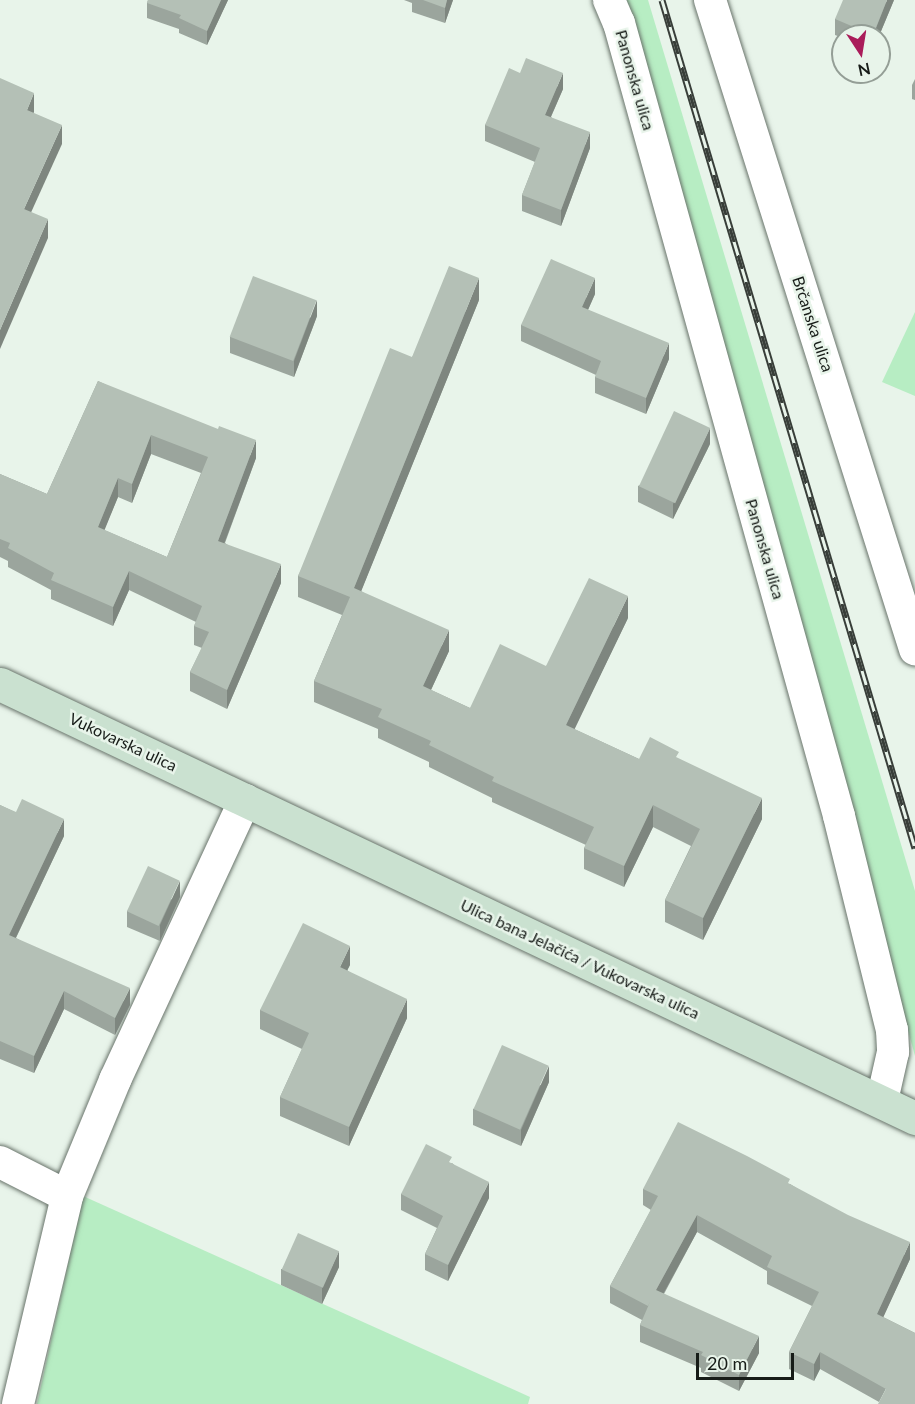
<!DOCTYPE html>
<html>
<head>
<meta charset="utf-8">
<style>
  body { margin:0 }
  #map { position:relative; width:915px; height:1404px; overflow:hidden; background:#e8f4ea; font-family:Lato,sans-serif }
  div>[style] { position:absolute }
  .green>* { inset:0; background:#b7edc3 }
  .roads { filter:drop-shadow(0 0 2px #69746b) drop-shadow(0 0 2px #69746b) }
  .street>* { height:32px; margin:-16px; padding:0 16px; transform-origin:16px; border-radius:16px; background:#fff }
  .secondary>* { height:33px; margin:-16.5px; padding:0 16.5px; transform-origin:16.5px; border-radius:16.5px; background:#cae1d0 }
  .rail>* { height:7px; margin-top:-3.5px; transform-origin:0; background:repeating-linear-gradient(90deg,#e8f4ea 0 14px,#383e39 0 28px); box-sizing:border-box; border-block:2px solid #383e39 }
  .wall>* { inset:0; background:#9ba59d }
  .shaded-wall>* { inset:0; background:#7e867f }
  .building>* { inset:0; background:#b4c0b6; transform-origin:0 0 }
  span { translate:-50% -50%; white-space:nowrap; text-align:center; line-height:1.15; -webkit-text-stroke:5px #e8f4ea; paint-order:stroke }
  .street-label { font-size:16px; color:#171c18 }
  .north { position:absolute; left:831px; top:24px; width:60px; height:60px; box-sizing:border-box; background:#e8f4ea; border:2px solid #949e96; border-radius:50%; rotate:168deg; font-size:16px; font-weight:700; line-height:24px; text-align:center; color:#171c18 }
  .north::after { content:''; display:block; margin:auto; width:21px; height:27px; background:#aa1c5a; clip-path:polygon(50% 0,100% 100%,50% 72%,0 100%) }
  .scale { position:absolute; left:696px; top:1353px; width:98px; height:27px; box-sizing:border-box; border:3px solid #171c18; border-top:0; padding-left:8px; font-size:18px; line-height:21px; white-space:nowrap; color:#171c18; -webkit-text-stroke:4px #e8f4ea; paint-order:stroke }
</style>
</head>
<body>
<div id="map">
  <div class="green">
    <div style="clip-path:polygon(625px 0,648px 0,915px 891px,915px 1056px)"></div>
    <div style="clip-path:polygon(915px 312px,915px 396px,882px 382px)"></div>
    <div style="clip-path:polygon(83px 1196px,530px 1397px,528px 1404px,37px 1404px)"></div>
  </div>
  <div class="roads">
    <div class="street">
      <div style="left:609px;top:0;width:25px;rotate:67deg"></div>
      <div style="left:619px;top:23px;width:823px;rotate:74.49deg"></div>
      <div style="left:839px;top:816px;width:220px;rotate:76.1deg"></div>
      <div style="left:892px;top:1030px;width:22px;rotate:87deg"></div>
      <div style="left:893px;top:1052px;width:50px;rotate:102.7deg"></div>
      <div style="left:710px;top:0;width:681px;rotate:72.47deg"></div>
      <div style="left:0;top:1162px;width:75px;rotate:26.9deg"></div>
      <div style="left:18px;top:1404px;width:214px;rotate:-76.7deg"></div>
      <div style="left:67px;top:1196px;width:126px;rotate:-67.5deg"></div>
      <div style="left:115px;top:1080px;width:309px;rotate:-65.1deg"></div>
    </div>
    <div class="secondary">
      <div style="left:0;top:684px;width:1013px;rotate:25.38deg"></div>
    </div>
  </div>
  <div class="rail">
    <div style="left:662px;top:0;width:885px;rotate:73.39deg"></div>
  </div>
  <div class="wall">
    <div style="clip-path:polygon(148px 0,228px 0,207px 45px,179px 33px,179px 29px,147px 18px,147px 3px)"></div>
    <div style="clip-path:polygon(404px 0,453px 0,445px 23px,412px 12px,412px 3px)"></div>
    <div style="clip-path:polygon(894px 0,879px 36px,843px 36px,843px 38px,835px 35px,835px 19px)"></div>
    <div style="clip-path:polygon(520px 73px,563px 89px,551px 117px,590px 148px,561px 226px,522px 211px,522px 195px,535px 162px,485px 141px,485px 125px)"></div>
    <div style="clip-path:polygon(915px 79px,915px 100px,912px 99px,912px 85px)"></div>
    <div style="clip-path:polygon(595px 294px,588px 310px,669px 359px,646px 414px,595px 393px,595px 377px,596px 375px,521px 341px,521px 325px)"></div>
    <div style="clip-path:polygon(479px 300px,361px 591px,449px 651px,431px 690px,470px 708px,546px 666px,628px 618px,574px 729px,639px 759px,679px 759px,762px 819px,703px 940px,665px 922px,665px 900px,691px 846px,653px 827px,624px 887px,584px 869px,584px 848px,586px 845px,492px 802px,492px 798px,429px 767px,429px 762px,378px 738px,378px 729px,314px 702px,314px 681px,342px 615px,298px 597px,298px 576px,412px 357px)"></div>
    <div style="clip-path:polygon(317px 316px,294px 377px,230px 353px,230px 337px)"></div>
    <div style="clip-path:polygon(evenodd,98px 381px,256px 458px,225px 543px,281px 583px,227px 709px,190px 691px,190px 672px,202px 648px,194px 645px,194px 626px,196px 622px,129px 590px,113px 626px,51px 599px,51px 590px,8px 567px,8px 561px,0 557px,0 474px,47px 494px,98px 381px,151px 454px,201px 473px,167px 557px,104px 530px,118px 497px,132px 503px,151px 454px)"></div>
    <div style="clip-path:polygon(710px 444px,673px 519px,638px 502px,638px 486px)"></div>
    <div style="clip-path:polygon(0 805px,64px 836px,16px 938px,130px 1005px,115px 1035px,64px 1009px,34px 1073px,0 1059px)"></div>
    <div style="clip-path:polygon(180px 897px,160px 941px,127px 927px,127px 911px)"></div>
    <div style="clip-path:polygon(350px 965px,347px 970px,407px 1018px,349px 1146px,280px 1116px,280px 1097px,302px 1049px,260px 1029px,260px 1010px)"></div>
    <div style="clip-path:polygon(549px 1082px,521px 1146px,473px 1125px,473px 1109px)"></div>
    <div style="clip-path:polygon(452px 1163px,489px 1198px,448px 1281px,425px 1270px,425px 1254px,437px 1228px,401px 1210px,401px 1194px)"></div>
    <div style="clip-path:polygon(790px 1184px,910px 1259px,883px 1317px,915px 1333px,879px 1402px,820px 1369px,814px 1381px,789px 1369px,789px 1352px,812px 1306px,767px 1284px,767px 1271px,697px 1232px,664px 1294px,759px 1353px,739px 1391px,701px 1372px,701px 1368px,640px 1342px,640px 1325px,642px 1320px,610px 1303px,610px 1286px,651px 1210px,643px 1205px,643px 1189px)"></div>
    <div style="clip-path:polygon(339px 1267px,322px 1304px,281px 1285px,281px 1269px)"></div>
  </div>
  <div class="shaded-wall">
    <div style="clip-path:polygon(221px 0,228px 0,207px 45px,207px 31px)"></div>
    <div style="clip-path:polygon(447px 0,453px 0,445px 23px,445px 8px)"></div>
    <div style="clip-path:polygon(887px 0,894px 0,879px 36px,873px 36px)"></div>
    <div style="clip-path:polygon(563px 73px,563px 89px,545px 130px,545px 115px)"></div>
    <div style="clip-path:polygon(34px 93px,34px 112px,27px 129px,27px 110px)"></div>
    <div style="clip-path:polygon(62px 125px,62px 144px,24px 228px,24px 209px)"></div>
    <div style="clip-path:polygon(590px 132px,590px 148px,561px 226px,561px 210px)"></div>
    <div style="clip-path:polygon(48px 219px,48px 238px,0 349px,0 330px)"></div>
    <div style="clip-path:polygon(479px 278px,479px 300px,354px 609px,354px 588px)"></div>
    <div style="clip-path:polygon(595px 278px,595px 294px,582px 323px,582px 307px)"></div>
    <div style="clip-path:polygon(317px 300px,317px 316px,294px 377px,294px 361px)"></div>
    <div style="clip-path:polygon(669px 343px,669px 359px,646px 414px,646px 398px)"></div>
    <div style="clip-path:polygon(710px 428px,710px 444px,673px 519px,673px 504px)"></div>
    <div style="clip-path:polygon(151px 435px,151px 454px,132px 503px,132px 484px)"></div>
    <div style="clip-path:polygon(256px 440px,256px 458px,218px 560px,218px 541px)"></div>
    <div style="clip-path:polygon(118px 478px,118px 497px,98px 546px,98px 527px)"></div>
    <div style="clip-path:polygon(281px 564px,281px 583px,227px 709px,227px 690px)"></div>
    <div style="clip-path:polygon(129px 571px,129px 590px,113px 626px,113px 607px)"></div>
    <div style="clip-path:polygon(628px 596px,628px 618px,566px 747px,566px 725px)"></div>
    <div style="clip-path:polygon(449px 630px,449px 651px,423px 707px,423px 686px)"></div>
    <div style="clip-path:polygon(762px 798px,762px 819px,703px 940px,703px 918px)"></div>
    <div style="clip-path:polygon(653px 805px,653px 827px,624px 887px,624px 866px)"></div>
    <div style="clip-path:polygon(64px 819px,64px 836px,9px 952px,9px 935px)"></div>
    <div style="clip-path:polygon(180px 881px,180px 897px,160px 941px,160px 925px)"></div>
    <div style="clip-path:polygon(350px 946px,350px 965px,340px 985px,340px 967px)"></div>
    <div style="clip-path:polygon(130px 988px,130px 1005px,115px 1035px,115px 1018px)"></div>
    <div style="clip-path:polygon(64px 991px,64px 1009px,34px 1073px,34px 1056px)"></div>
    <div style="clip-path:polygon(407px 999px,407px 1018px,349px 1146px,349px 1127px)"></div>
    <div style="clip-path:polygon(549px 1066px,549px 1082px,521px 1146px,521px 1130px)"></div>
    <div style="clip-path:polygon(489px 1182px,489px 1198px,448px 1281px,448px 1265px)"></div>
    <div style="clip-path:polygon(697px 1215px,697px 1232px,656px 1307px,656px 1290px)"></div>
    <div style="clip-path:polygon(910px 1242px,910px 1259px,877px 1331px,877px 1314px)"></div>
    <div style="clip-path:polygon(339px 1251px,339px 1267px,322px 1304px,322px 1288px)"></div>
    <div style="clip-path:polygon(759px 1336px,759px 1353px,739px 1391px,739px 1375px)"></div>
    <div style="clip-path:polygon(820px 1352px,820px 1369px,814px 1381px,814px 1364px)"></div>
  </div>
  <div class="building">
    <div style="clip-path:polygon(148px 0,221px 0,207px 31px,179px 18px,181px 15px,147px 3px)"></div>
    <div style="clip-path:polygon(423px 0,447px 0,445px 8px)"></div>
    <div style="clip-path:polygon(843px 0,887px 0,873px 35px,835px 19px)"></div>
    <div style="clip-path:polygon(526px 58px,563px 73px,545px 115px,590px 132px,561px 210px,522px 195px,540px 148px,485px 125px,509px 68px,520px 73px)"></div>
    <div style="clip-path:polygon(0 78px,34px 93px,27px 110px,62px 125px,24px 209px,48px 219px,0 330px)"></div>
    <div style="clip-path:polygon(551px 259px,595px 278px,582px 307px,669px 343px,646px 398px,595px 377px,601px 361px,521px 325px)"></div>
    <div style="clip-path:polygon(449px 266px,479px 278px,354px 588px,449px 630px,423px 686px,470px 708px,500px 644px,546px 666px,589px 578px,628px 596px,566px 725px,639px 759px,650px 737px,679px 752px,676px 757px,762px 798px,703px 918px,665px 900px,700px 829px,653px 805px,624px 866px,584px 848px,594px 827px,492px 781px,494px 777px,429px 745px,431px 741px,378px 717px,382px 709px,314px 681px,350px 597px,298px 576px,390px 348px,412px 357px)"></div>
    <div style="left:253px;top:276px;width:68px;height:65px;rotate:21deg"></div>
    <div style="clip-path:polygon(evenodd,98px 381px,218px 429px,219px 426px,256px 440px,218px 541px,281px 564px,227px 690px,190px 672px,209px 632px,194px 626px,202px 606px,129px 571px,113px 607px,51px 580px,54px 573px,8px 548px,10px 543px,0 539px,0 474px,47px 494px,98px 381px,151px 435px,208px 457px,167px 557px,98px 527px,118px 478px,132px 484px,151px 435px)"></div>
    <div style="left:674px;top:411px;width:40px;height:83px;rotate:25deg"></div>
    <div style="clip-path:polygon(22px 799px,64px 819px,9px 935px,130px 988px,115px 1018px,64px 991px,34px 1056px,0 1041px,0 805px,16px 812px)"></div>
    <div style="left:148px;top:866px;width:35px;height:50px;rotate:25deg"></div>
    <div style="clip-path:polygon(303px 923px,350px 946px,340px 967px,407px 999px,349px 1127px,280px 1097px,309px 1033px,260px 1010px)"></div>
    <div style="left:502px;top:1045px;width:51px;height:70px;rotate:24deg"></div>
    <div style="clip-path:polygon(678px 1122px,747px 1156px,790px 1179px,788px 1183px,848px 1215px,910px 1242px,877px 1314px,915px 1333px,915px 1404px,878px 1404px,886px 1389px,820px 1352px,814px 1364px,789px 1352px,819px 1292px,767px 1267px,772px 1256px,697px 1215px,656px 1290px,759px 1336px,739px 1375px,701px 1355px,703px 1352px,640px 1325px,650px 1302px,648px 1306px,610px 1286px,658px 1196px,643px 1189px)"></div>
    <div style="clip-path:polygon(426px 1144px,452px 1157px,449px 1162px,489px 1182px,448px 1265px,425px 1254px,443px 1216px,401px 1194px)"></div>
    <div style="left:298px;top:1233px;width:45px;height:40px;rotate:24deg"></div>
  </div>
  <div class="street-label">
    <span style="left:635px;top:80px;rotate:74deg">Panonska ulica</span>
    <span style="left:813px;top:324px;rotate:72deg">Brčanska ulica</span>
    <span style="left:765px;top:549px;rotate:74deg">Panonska ulica</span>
    <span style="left:123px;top:742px;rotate:25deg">Vukovarska ulica</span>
    <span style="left:580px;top:959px;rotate:25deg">Ulica bana Jelačića / Vukovarska ulica</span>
  </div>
  <div class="north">N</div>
  <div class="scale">20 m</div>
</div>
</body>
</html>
